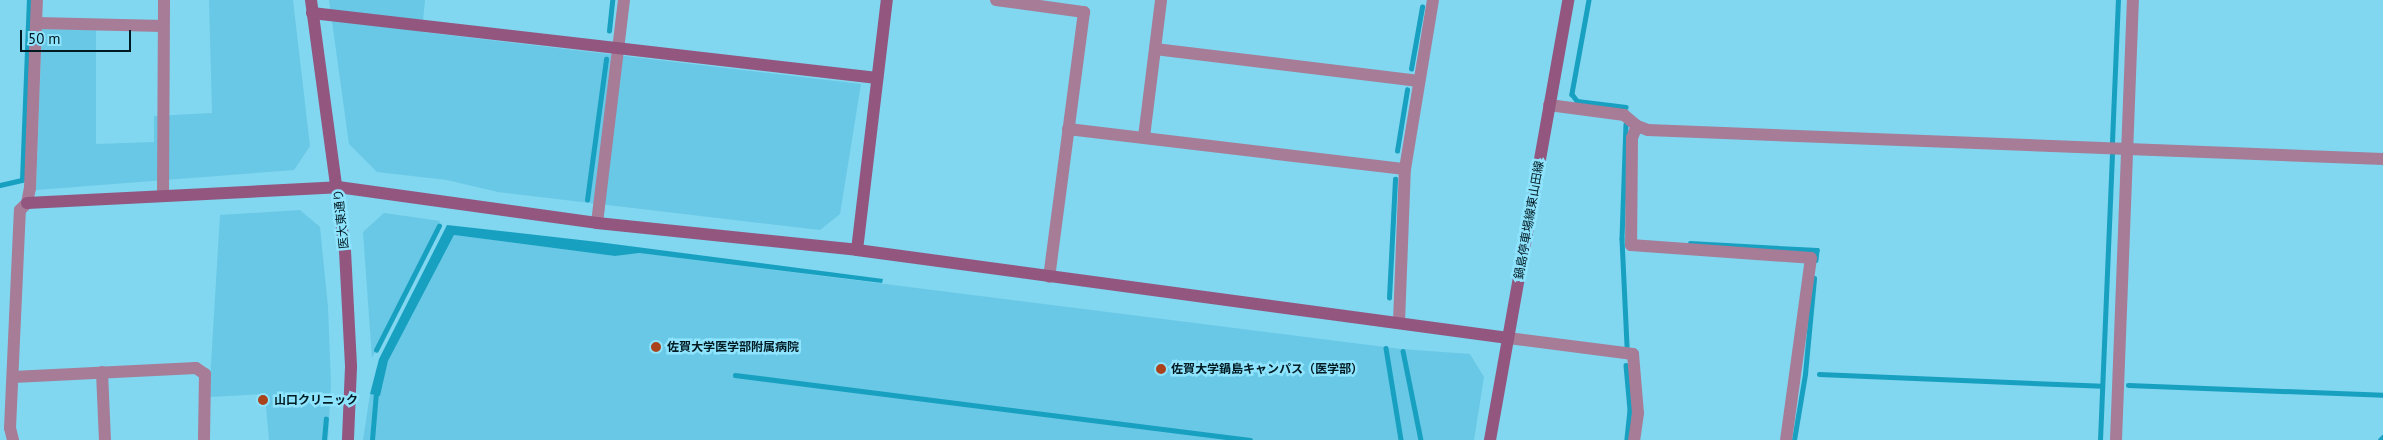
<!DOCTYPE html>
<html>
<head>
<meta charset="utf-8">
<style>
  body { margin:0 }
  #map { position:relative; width:2383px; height:440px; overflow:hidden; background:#81d6f0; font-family:"PT Sans","Noto Sans JP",sans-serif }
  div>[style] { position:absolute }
  .built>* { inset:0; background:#69c8e5 }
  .water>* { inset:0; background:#17a0c0 }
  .stream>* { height:4.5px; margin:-2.25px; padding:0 2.25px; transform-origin:2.25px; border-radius:2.25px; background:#17a0c0 }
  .street>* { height:12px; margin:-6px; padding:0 6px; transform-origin:6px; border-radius:6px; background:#a67c97 }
  .secondary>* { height:12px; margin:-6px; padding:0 6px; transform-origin:6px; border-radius:6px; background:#92567f }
  .dots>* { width:14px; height:14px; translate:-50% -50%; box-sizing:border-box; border:2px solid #8ee3fd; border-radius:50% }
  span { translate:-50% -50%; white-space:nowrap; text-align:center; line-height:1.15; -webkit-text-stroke:5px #8ee3fd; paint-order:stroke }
  .street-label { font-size:12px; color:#001a21 }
  .poi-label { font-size:12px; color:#001a21; font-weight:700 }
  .left { translate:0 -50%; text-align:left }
  .scale { position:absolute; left:20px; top:30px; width:111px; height:22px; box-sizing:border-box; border:2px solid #001a21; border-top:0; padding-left:6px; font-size:15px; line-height:18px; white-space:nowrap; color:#001a21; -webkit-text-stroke:4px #8ee3fd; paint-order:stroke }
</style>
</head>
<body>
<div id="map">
  <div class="built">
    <div style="clip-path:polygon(209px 0,293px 0,310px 146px,294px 170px,36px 190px,42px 29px,96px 30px,96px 144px,154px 142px,154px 116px,212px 113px)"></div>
    <div style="clip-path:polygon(329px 0,425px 0,422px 32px,861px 84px,840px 214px,820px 230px,498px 192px,447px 180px,377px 172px,349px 144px)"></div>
    <div style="clip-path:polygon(300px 210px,320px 227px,328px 307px,331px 384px,328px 440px,269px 440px,265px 394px,209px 397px,220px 215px)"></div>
    <div style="clip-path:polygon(384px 213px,440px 221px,372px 358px,363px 232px)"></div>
    <div style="clip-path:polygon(454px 235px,615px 256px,638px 253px,1401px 349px,1470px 354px,1484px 377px,1474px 440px,363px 440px,370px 394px,380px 396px,388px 361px)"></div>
  </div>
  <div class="water">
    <div style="clip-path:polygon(447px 225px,598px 242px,883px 279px,882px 283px,639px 253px,615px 256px,454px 235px,388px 361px,380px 396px,370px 394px,379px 359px)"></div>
  </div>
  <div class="stream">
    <div style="left:1589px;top:0;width:96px;rotate:100.3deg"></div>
    <div style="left:1572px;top:94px;width:9px;rotate:54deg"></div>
    <div style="left:1577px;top:101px;width:49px;rotate:7deg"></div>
    <div style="left:609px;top:31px;width:31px;rotate:-84deg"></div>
    <div style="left:1411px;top:69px;width:63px;rotate:-79.9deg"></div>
    <div style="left:1626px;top:124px;width:115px;rotate:92deg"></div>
    <div style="left:1622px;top:239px;width:107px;rotate:87.3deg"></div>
    <div style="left:2112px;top:142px;width:142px;rotate:-87.6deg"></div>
    <div style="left:1397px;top:151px;width:62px;rotate:-80.7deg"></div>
    <div style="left:0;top:185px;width:23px;rotate:-13deg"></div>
    <div style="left:22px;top:180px;width:180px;rotate:-87.8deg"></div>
    <div style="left:587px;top:200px;width:142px;rotate:-82.3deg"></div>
    <div style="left:1690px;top:243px;width:127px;rotate:3.2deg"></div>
    <div style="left:1817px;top:250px;width:10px;rotate:96deg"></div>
    <div style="left:1389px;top:298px;width:119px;rotate:-87.1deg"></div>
    <div style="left:1386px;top:348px;width:93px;rotate:80.7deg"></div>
    <div style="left:376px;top:350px;width:139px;rotate:-63.1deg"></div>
    <div style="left:1403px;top:351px;width:91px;rotate:78.6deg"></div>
    <div style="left:1626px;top:365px;width:45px;rotate:84.9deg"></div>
    <div style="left:1630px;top:410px;width:30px;rotate:96deg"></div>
    <div style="left:1819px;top:374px;width:283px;rotate:2.4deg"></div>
    <div style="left:735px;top:375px;width:519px;rotate:7.19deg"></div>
    <div style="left:2128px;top:385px;width:255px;rotate:2.2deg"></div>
    <div style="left:324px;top:440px;width:21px;rotate:-85deg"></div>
    <div style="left:372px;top:440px;width:48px;rotate:-85.2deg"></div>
    <div style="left:1794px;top:440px;width:67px;rotate:-80.5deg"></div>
    <div style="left:1805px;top:374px;width:96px;rotate:-84.6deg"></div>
    <div style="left:2100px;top:440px;width:286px;rotate:-87.6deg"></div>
    <div style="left:2380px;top:440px;width:4px;rotate:-45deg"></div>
  </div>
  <div class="street">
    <div style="left:996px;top:0;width:89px;rotate:7.8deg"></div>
    <div style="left:1084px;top:12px;width:267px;rotate:97.5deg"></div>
    <div style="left:37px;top:23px;width:126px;rotate:1.4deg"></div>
    <div style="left:1155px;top:49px;width:266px;rotate:6.9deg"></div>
    <div style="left:1549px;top:105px;width:76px;rotate:7.6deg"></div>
    <div style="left:1624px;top:115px;width:17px;rotate:40deg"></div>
    <div style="left:1637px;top:126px;width:12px;rotate:20deg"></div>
    <div style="left:1648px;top:130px;width:736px;rotate:2.26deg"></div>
    <div style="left:1637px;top:126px;width:13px;rotate:113deg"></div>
    <div style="left:1632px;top:138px;width:107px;rotate:90.5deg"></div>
    <div style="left:1631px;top:245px;width:180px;rotate:4.1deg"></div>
    <div style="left:1811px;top:258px;width:184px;rotate:97.8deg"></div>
    <div style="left:1068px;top:129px;width:339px;rotate:6.8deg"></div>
    <div style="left:1144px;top:137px;width:138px;rotate:-82.9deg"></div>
    <div style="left:163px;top:195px;width:195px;rotate:-89.7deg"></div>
    <div style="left:597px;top:223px;width:225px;rotate:-83.1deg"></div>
    <div style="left:1399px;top:322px;width:153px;rotate:-87.8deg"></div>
    <div style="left:1405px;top:169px;width:171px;rotate:-80.6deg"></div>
    <div style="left:1508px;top:338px;width:126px;rotate:7.3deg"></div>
    <div style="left:1633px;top:354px;width:59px;rotate:85.2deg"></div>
    <div style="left:1638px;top:413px;width:27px;rotate:98deg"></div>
    <div style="left:102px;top:372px;width:68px;rotate:87.5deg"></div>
    <div style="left:13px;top:377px;width:183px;rotate:-2.8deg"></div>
    <div style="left:196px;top:368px;width:11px;rotate:34deg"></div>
    <div style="left:205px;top:374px;width:66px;rotate:90.9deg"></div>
    <div style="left:13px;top:440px;width:12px;rotate:-104deg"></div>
    <div style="left:10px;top:428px;width:218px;rotate:-87.4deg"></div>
    <div style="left:20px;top:210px;width:10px;rotate:-45deg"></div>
    <div style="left:27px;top:203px;width:15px;rotate:-79deg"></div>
    <div style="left:30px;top:188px;width:188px;rotate:-87.9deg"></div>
    <div style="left:2116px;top:440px;width:440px;rotate:-87.8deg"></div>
  </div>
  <div class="secondary">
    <div style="left:311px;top:0;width:253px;rotate:82.3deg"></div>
    <div style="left:345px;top:251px;width:116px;rotate:87deg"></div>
    <div style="left:351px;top:367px;width:73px;rotate:92.4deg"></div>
    <div style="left:312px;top:13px;width:569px;rotate:6.56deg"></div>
    <div style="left:27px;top:203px;width:311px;rotate:-2.9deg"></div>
    <div style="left:338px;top:187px;width:261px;rotate:7.9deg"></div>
    <div style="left:597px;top:223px;width:261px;rotate:5.9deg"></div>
    <div style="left:857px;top:250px;width:657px;rotate:7.7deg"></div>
    <div style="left:857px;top:250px;width:252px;rotate:-83.2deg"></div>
    <div style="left:1490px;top:440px;width:447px;rotate:-79.9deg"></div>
  </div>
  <div class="dots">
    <div style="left:656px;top:347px;background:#aa431c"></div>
    <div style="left:1161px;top:369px;background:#aa431c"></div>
    <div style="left:263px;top:400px;background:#aa431c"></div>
  </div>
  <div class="street-label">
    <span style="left:341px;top:219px;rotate:-96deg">医大東通り</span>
    <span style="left:1529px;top:220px;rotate:-80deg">鍋島停車場線東山田線</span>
  </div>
  <div class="poi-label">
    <span class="left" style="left:667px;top:347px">佐賀大学医学部附属病院</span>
    <span class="left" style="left:1171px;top:369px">佐賀大学鍋島キャンパス（医学部）</span>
    <span class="left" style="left:274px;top:400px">山口クリニック</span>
  </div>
  <div class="scale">50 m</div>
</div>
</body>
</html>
